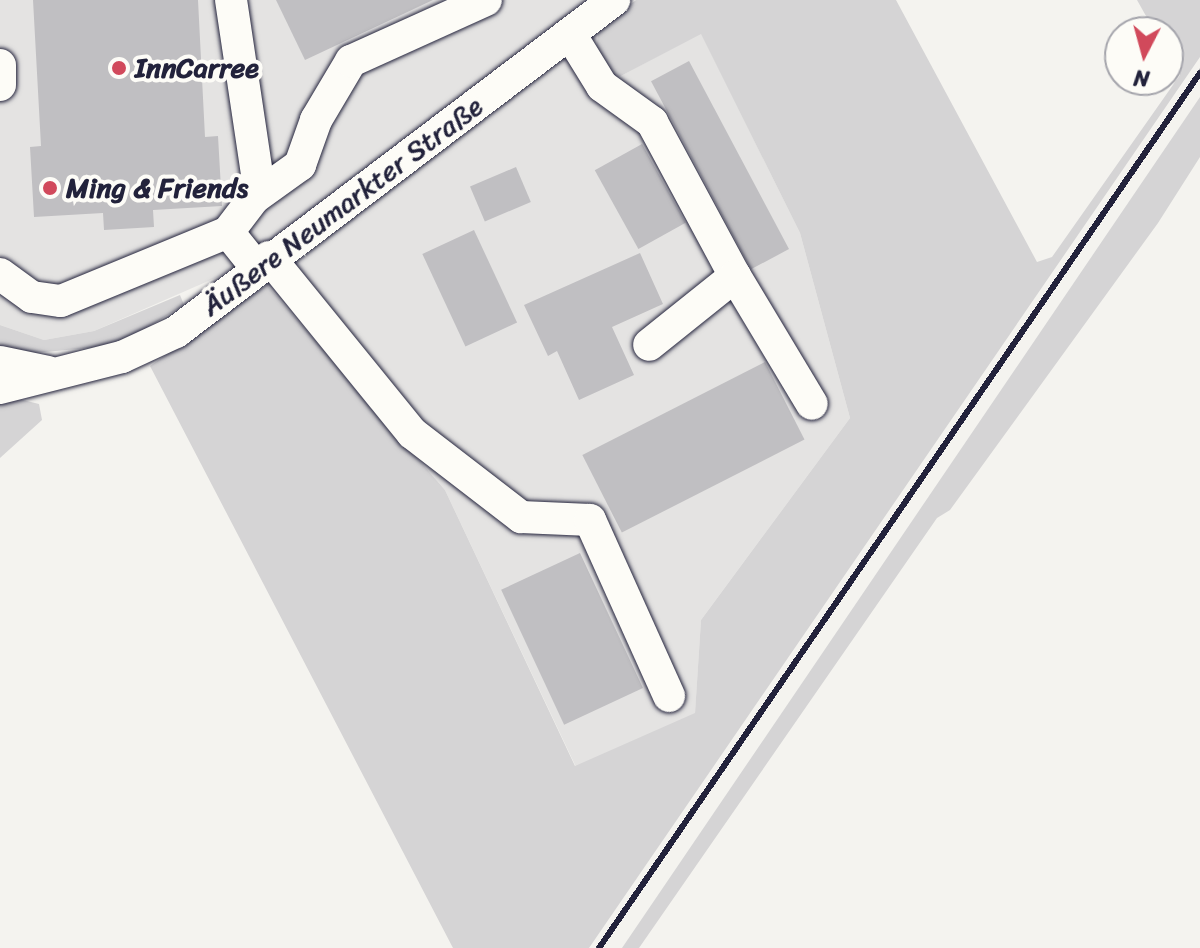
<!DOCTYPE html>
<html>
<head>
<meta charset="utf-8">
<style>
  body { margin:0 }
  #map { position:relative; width:1200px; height:948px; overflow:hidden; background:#f4f3ef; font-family:Sriracha,sans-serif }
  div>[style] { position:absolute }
  .built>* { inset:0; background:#e4e3e2 }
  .green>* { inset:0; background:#d5d4d5 }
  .building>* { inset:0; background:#c0bfc2; transform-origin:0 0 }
  .roads { filter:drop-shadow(0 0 2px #22223b) drop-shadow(0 0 2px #22223b) }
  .minor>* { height:32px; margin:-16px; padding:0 16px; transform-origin:16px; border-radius:16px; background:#fdfcf7 }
  .rail>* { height:6px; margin:-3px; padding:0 3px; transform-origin:3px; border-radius:3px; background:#22223b }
  .dots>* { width:22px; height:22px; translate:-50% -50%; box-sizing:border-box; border:4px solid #fdfcf7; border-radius:50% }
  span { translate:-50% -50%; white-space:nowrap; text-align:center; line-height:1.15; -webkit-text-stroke:8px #fdfcf7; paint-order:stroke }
  .poi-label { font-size:28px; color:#22223b; font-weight:700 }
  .left { translate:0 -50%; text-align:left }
  .street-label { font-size:28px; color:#22223b }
  .north { position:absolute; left:1104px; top:16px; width:80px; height:80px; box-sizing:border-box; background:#fdfcf7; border:2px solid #a5a5ac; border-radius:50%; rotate:186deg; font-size:22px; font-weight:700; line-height:32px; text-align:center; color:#22223b }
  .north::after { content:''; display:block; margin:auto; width:28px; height:36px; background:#d1495b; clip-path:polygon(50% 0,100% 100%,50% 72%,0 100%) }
</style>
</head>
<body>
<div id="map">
  <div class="built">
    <div style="clip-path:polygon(0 0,595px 0,222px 275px,94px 331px,44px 340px,0 325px)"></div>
    <div style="clip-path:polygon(599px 28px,617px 78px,701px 33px,800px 233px,850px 418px,701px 620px,695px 714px,576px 767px,445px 490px,267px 285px)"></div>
  </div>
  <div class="green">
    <div style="clip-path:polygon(636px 0,896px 0,1037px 262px,1052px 257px,1180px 75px,1168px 54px,1168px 32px,1155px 32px,1137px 0,1200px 0,1200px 57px,589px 948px,453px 948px,150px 366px,267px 285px,445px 490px,575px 766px,695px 713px,701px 620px,850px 418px,800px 233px,701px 34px,617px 78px,596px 52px,599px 28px)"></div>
    <div style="clip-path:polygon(1200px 97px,1200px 157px,1158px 223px,950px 510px,937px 518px,639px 948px,622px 948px)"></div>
    <div style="clip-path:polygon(180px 295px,184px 305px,135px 335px,99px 347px,23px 354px,0 348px,0 325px,44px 340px,94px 331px)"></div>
    <div style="clip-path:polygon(19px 399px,39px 404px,42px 420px,0 458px,0 400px)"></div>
  </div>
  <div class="building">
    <div style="clip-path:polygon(33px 0,198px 0,205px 137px,218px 136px,222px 206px,153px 210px,154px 227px,104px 230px,103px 213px,34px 217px,30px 147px,41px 146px)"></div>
    <div style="clip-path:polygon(276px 0,433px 0,305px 60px)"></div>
    <div style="left:689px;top:61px;width:213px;height:43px;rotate:62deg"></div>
    <div style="left:642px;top:144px;width:90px;height:54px;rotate:61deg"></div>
    <div style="left:516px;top:167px;width:38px;height:50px;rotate:67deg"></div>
    <div style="left:474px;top:230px;width:102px;height:57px;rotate:65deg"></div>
    <div style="clip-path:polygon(640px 253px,663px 304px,612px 327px,634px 375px,579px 400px,557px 351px,548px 356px,524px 305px)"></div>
    <div style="left:765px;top:362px;width:87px;height:205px;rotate:63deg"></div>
    <div style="left:580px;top:553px;width:149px;height:87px;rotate:65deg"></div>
  </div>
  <div class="roads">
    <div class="minor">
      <div style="left:231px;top:0;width:177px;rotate:81.5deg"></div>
      <div style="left:257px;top:175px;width:23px;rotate:97deg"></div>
      <div style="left:254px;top:198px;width:43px;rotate:127.4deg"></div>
      <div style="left:228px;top:232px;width:45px;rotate:51.3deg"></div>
      <div style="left:570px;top:34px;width:61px;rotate:58.4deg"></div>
      <div style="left:602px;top:86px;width:62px;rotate:35.8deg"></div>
      <div style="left:652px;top:122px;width:175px;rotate:61.7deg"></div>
      <div style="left:735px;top:276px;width:110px;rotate:141.3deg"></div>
      <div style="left:0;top:65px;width:20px;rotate:90deg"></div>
      <div style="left:254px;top:198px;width:57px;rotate:-35.7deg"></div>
      <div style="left:300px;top:165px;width:48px;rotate:-70.4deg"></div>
      <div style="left:316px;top:120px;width:69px;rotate:-59.3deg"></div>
      <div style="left:351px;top:61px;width:148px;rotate:-24.3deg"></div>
      <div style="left:269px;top:257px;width:227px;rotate:50.9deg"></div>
      <div style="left:412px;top:433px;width:138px;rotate:37.6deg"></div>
      <div style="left:521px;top:517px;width:69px;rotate:2.5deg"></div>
      <div style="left:590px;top:520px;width:193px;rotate:65.8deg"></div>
      <div style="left:0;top:274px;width:39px;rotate:36deg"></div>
      <div style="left:32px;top:297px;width:29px;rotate:8deg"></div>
      <div style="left:61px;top:301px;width:181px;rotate:-22.4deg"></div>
      <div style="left:735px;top:276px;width:149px;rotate:59deg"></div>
      <div style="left:0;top:362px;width:49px;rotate:11.8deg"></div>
      <div style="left:0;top:388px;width:126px;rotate:-14.3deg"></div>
      <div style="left:122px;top:357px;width:60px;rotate:-24.8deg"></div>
      <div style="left:176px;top:332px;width:550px;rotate:-37.16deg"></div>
    </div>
  </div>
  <div class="rail">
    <div style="left:599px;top:948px;width:1062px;rotate:-55.52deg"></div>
  </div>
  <div class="dots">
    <div style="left:119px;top:68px;background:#d1495b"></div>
    <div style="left:50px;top:188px;background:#d1495b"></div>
  </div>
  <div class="poi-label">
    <span class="left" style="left:135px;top:68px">InnCarree</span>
    <span class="left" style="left:66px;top:188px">Ming &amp; Friends</span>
  </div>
  <div class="street-label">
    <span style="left:342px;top:206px;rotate:-37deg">Äußere Neumarkter Straße</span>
  </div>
  <div class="north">N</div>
</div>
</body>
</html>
